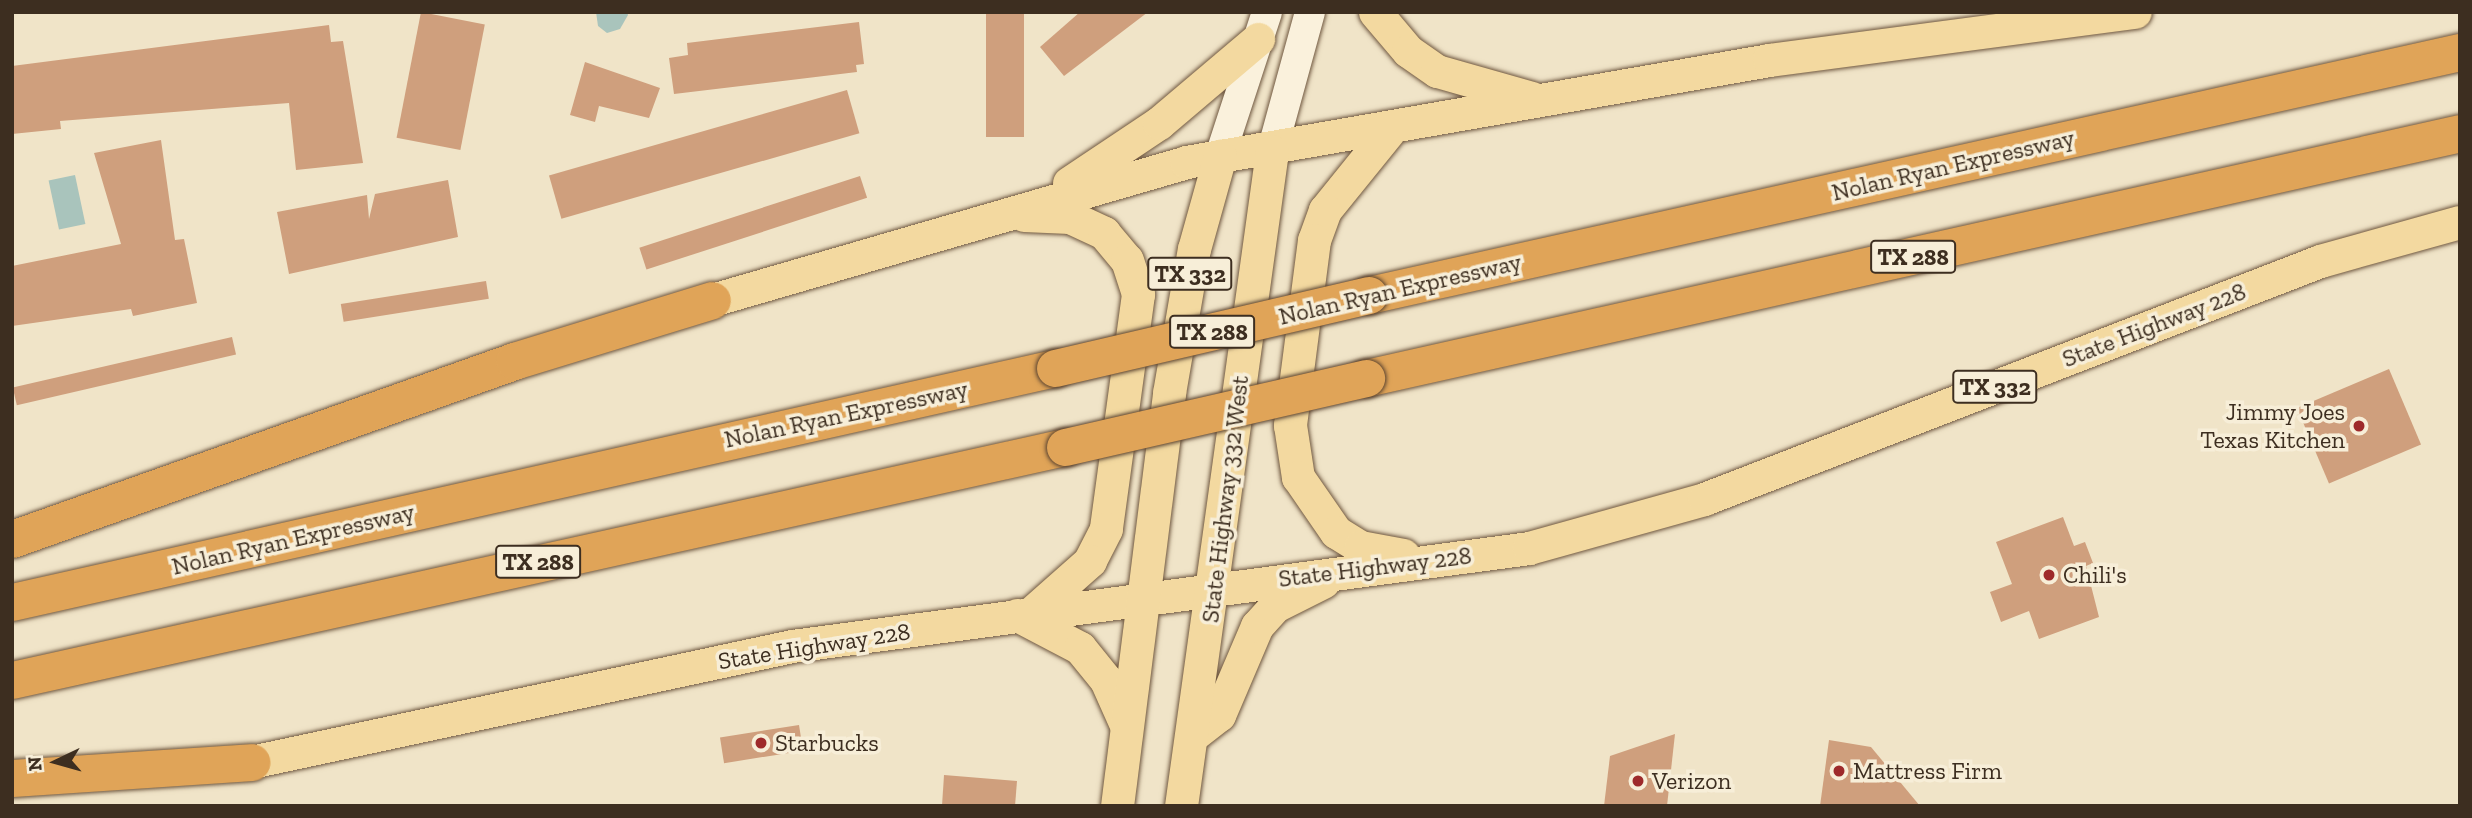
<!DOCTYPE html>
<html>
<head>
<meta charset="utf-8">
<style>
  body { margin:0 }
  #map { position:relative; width:2472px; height:818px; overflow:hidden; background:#f0e4c8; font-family:"Zilla Slab",serif }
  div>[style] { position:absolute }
  .water>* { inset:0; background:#a9c4bc; transform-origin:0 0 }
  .building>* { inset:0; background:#cf9f7d; transform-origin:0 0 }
  .roads { filter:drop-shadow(0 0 2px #6f573f) drop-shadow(0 0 2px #6f573f) }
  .secondary>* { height:30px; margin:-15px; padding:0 15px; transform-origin:15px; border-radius:15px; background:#faf1dc }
  .primary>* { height:33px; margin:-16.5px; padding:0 16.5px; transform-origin:16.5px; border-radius:16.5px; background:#f3d9a0 }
  .motorway>* { height:37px; margin:-18.5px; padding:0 18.5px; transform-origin:18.5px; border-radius:18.5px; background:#e0a458 }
  .bridges { filter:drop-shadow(0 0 2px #5b4430) drop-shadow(0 0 2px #5b4430) }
  .motorway-bridge>* { height:37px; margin:-18.5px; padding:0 18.5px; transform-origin:18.5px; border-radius:18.5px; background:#e0a458 }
  .dots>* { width:19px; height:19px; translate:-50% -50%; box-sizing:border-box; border:4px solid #f7eed8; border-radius:50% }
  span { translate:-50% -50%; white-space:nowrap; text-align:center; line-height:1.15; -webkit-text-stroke:7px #f7eed8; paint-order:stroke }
  .shield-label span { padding:2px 5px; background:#f7eed8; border:2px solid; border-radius:5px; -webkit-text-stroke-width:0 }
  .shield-label { font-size:23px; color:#3d2e20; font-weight:700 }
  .street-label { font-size:24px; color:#3d2e20 }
  .poi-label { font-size:24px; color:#3d2e20 }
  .right { translate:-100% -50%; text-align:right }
  .left { translate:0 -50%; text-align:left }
  .frame { position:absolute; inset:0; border:14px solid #3d2e20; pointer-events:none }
  .north { position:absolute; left:21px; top:727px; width:70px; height:70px; -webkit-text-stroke:5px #f7eed8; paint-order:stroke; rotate:265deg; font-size:19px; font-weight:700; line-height:28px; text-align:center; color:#3d2e20 }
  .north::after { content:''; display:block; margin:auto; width:24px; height:32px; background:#3d2e20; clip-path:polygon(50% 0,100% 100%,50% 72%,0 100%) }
</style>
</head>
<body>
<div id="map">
  <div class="water">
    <div style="clip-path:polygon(596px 12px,627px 12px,628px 15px,620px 29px,607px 33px,598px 26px)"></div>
    <div style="left:75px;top:175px;width:50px;height:27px;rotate:78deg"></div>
  </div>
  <div class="building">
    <div style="left:421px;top:12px;width:65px;height:128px;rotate:11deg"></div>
    <div style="left:986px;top:12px;width:38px;height:125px"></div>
    <div style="clip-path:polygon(1080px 12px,1148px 12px,1064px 76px,1040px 47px)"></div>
    <div style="clip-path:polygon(859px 22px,864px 64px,856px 65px,857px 72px,674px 94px,669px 58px,688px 55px,687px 43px)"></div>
    <div style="clip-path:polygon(329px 25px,331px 42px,343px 41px,363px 163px,296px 170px,289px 103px,60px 121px,61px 129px,12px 134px,12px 66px)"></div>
    <div style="clip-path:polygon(585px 62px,660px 88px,649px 118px,599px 106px,595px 122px,570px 115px)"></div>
    <div style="left:847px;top:90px;width:45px;height:310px;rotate:74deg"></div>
    <div style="clip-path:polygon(161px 140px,175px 240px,184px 239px,197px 303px,133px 316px,131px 309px,12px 326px,12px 266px,121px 244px,94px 153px)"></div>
    <div style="left:860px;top:176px;width:23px;height:232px;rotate:72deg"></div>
    <div style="clip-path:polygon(448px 180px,458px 237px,289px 274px,277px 212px,367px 195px,369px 219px,375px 194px)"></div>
    <div style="left:486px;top:281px;width:18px;height:147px;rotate:81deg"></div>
    <div style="left:232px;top:337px;width:18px;height:225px;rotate:77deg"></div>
    <div style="left:2389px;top:369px;width:82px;height:100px;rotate:67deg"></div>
    <div style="clip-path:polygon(2063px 517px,2074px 546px,2085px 542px,2093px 563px,2086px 566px,2099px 617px,2039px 639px,2029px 611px,2001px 622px,1990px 592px,2012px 584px,1996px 542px)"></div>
    <div style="left:799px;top:725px;width:26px;height:80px;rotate:81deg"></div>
    <div style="clip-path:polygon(1675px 734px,1667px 806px,1604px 806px,1610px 756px)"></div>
    <div style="clip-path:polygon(1829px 740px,1871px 747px,1920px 806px,1820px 806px)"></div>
    <div style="clip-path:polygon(944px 775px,1017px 781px,1015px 806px,942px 806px)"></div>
  </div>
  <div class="roads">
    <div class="secondary">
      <div style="left:1272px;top:151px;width:144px;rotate:-74.7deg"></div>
      <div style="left:1220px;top:156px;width:151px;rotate:-71.9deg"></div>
    </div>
    <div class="primary">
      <div style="left:1375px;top:12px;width:51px;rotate:49.8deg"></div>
      <div style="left:1408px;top:51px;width:35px;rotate:35deg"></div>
      <div style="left:1437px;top:71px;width:99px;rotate:15.9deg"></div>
      <div style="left:1389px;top:131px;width:102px;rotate:129deg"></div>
      <div style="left:1325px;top:210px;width:32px;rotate:110deg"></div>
      <div style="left:1314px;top:240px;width:187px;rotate:97.4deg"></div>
      <div style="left:1290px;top:425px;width:53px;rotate:81.3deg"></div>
      <div style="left:1298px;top:477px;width:67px;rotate:55.4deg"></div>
      <div style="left:1336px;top:532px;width:28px;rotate:32deg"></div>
      <div style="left:1360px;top:547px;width:44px;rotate:10.5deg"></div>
      <div style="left:1069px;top:183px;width:108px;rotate:-33.7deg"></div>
      <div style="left:1159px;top:123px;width:130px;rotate:-40.3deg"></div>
      <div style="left:1024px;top:215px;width:46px;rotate:2.5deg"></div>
      <div style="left:1070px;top:217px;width:38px;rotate:25deg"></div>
      <div style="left:1104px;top:233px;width:35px;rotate:50deg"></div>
      <div style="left:1127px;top:260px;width:36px;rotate:72deg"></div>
      <div style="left:1138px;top:294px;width:237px;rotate:97.8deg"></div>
      <div style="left:1106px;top:529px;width:36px;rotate:117deg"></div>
      <div style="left:1090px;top:561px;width:80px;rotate:138.5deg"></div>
      <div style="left:712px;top:300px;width:494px;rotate:-16.2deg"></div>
      <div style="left:1186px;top:162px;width:592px;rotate:-9.92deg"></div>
      <div style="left:1769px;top:60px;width:369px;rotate:-7.5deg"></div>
      <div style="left:1017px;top:615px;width:71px;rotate:27.6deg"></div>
      <div style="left:1080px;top:648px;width:41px;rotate:50.9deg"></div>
      <div style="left:1106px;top:680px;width:49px;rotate:66deg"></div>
      <div style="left:1193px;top:735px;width:33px;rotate:-38deg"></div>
      <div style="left:1219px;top:715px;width:97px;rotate:-66.9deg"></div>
      <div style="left:1257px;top:626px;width:27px;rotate:-48deg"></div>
      <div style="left:1275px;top:606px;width:54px;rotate:-26.6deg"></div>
      <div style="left:251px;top:762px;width:553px;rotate:-12.1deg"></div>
      <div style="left:792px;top:646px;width:743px;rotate:-7.57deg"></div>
      <div style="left:1529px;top:548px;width:182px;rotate:-15.6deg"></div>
      <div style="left:1704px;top:499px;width:660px;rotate:-21.12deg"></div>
      <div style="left:2320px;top:261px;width:145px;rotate:-15.6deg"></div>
      <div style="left:1117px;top:806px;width:416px;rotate:-82.8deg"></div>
      <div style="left:1169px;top:393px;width:146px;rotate:-80.2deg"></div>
      <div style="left:1194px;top:249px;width:97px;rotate:-74.4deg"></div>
      <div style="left:1181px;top:806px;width:661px;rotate:-82.09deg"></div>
    </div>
    <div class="motorway">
      <div style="left:1369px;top:295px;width:1118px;rotate:-12.56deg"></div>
      <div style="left:1366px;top:378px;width:1121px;rotate:-12.62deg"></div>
      <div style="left:12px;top:539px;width:533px;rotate:-19.52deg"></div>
      <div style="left:514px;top:361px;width:207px;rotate:-17.1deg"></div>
      <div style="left:12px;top:602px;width:1069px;rotate:-12.65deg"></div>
      <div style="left:12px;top:680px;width:1078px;rotate:-12.48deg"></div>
      <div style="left:12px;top:778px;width:240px;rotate:-3.8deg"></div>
    </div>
  </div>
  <div class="bridges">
    <div class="motorway-bridge">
      <div style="left:1055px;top:368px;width:322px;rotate:-13.1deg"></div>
      <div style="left:1065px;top:447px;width:309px;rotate:-12.9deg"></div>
    </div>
  </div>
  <div class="dots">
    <div style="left:2359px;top:426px;background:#9e2a2b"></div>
    <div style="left:2049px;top:575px;background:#9e2a2b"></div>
    <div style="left:761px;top:743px;background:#9e2a2b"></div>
    <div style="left:1839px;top:771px;background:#9e2a2b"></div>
    <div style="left:1638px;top:781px;background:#9e2a2b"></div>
  </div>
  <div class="shield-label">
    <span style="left:1913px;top:257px">TX 288</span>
    <span style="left:1190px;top:274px">TX 332</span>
    <span style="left:1212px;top:332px">TX 288</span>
    <span style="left:1995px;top:387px">TX 332</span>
    <span style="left:538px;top:562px">TX 288</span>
  </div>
  <div class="street-label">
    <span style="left:1953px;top:165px;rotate:-13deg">Nolan Ryan Expressway</span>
    <span style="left:1400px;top:289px;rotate:-13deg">Nolan Ryan Expressway</span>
    <span style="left:2154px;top:325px;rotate:-21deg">State Highway 228</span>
    <span style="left:846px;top:414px;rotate:-12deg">Nolan Ryan Expressway</span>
    <span style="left:1225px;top:499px;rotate:-83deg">State Highway 332 West</span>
    <span style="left:293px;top:539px;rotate:-13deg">Nolan Ryan Expressway</span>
    <span style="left:1375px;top:567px;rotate:-7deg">State Highway 228</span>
    <span style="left:814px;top:646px;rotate:-9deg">State Highway 228</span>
  </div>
  <div class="poi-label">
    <span class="right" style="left:2345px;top:426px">Jimmy Joes<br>Texas Kitchen</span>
    <span class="left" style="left:2063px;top:575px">Chili's</span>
    <span class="left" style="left:775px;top:743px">Starbucks</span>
    <span class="left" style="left:1853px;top:771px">Mattress Firm</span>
    <span class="left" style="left:1652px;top:781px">Verizon</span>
  </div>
  <div class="frame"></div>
  <div class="north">N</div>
</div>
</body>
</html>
